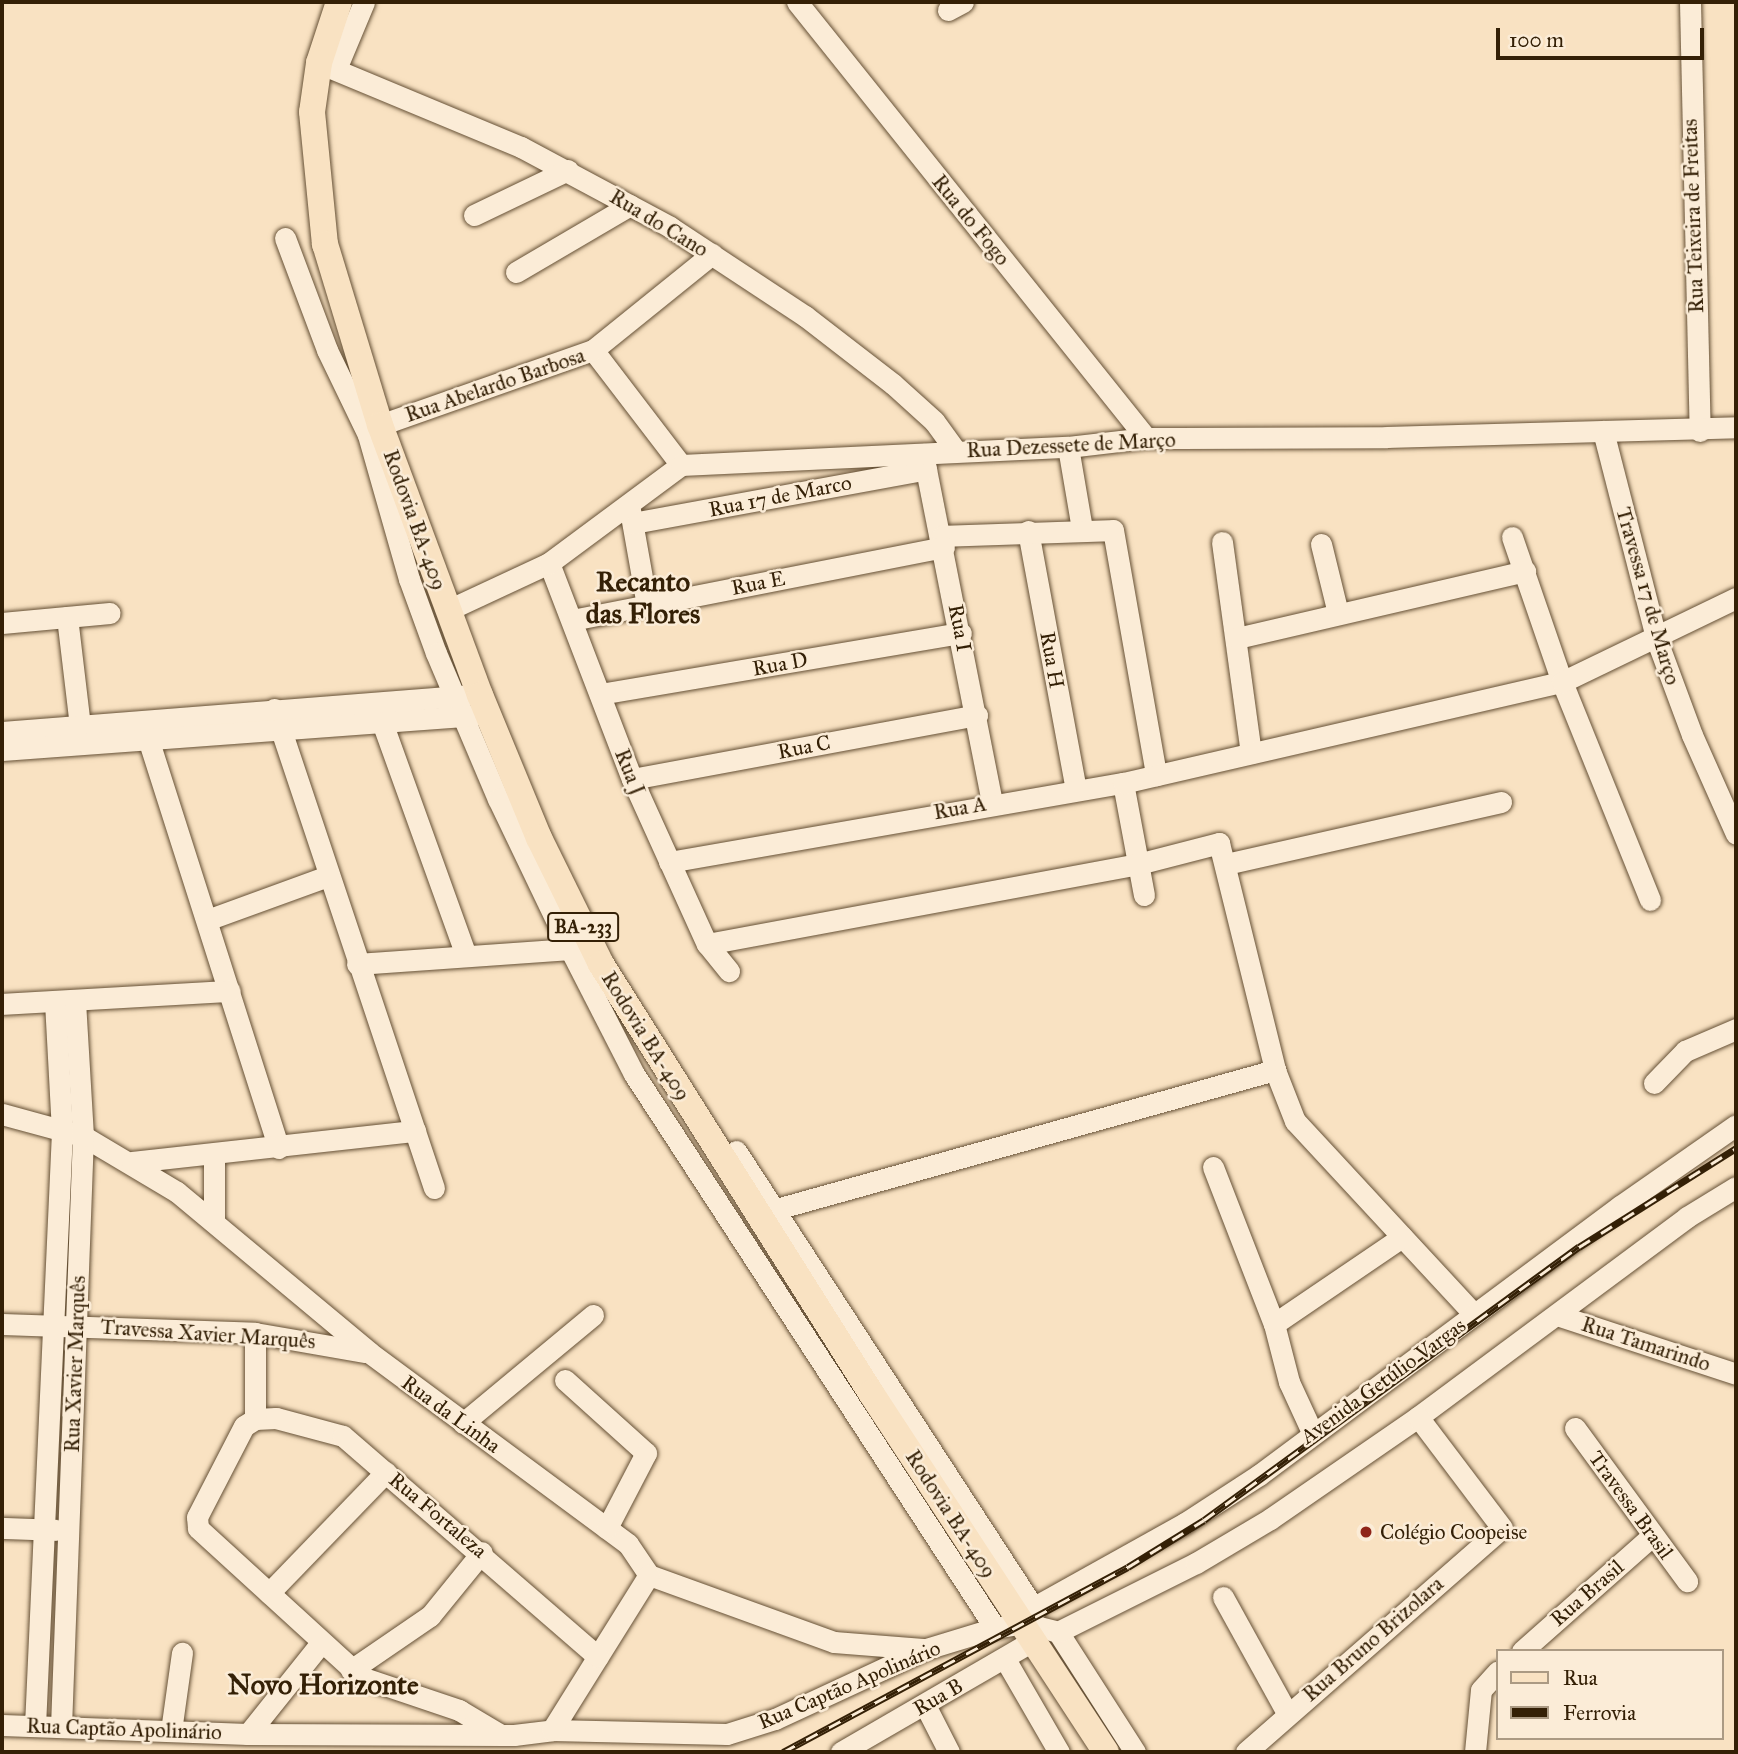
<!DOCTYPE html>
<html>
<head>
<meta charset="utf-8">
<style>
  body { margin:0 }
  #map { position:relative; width:1738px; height:1754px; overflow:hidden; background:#f9e2c2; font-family:"IM FELL Great Primer",serif }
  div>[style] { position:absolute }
  .roads { filter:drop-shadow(0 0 2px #655035) drop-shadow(0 0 2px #655035) }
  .minor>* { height:21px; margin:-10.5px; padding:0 10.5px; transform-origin:10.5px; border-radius:10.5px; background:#fbecd7 }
  .major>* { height:26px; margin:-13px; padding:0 13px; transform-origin:13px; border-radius:13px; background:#f9e2c2 }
  .rail>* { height:7px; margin-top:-3.5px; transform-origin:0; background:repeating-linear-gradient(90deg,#fbecd7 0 13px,#342006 0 26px); box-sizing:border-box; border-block:2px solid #342006 }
  .dots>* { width:19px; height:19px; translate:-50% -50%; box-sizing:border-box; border:4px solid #fbecd7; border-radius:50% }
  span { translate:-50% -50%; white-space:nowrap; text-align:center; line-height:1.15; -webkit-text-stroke:5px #fbecd7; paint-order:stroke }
  .shield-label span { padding:2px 5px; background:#fbecd7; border:2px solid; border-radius:5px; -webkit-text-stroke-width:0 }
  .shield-label { font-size:19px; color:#342006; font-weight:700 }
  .street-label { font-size:21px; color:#342006 }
  .poi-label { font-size:21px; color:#342006 }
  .left { translate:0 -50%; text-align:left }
  .district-label { font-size:28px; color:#342006; font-weight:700 }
  .frame { position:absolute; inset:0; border:4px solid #342006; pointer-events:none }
  .legend { position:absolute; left:1496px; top:1649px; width:228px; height:91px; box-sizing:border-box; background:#fbecd7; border:2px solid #ab9a83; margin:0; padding:9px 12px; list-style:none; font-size:21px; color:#342006 }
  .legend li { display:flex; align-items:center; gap:14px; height:35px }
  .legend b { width:35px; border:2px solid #ab9a83 }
  .scale { position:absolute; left:1496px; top:28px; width:208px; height:32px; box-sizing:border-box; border:4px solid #342006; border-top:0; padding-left:9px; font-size:21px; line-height:24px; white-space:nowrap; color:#342006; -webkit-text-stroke:5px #fbecd7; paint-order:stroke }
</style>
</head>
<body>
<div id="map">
  <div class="roads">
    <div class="minor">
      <div style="left:797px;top:2px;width:558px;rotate:51.32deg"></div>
      <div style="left:1690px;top:2px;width:429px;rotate:88.7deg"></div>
      <div style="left:948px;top:10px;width:17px;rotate:-28deg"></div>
      <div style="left:319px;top:63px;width:219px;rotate:22.6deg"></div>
      <div style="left:521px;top:147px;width:169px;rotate:28.2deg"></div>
      <div style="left:670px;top:227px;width:162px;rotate:33.4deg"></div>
      <div style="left:805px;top:316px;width:111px;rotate:37.7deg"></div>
      <div style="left:893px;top:384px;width:55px;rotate:42.1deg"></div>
      <div style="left:934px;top:421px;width:37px;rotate:54deg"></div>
      <div style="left:336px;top:69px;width:73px;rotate:-67.3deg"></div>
      <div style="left:474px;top:215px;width:104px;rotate:-25.6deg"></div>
      <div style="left:285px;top:238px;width:120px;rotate:69.4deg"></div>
      <div style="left:327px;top:350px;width:94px;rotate:64.2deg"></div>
      <div style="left:368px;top:435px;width:150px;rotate:74.1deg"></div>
      <div style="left:409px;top:579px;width:79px;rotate:70deg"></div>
      <div style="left:436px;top:653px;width:159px;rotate:67deg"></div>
      <div style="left:498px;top:799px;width:166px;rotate:64.4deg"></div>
      <div style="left:570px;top:949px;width:140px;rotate:62.9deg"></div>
      <div style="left:634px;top:1074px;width:661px;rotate:56.91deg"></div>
      <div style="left:516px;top:272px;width:132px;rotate:-30.4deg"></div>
      <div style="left:593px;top:350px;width:145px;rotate:52.6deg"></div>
      <div style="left:380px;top:425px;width:226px;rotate:-19.4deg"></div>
      <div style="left:593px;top:350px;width:153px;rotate:-38.9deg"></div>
      <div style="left:1603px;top:431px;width:214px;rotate:75.6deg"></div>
      <div style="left:1656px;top:638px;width:103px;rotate:69.6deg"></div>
      <div style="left:1692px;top:735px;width:108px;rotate:66deg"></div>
      <div style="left:1068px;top:447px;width:83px;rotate:80.3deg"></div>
      <div style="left:923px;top:454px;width:355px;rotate:78.8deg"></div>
      <div style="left:630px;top:510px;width:97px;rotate:79.9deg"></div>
      <div style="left:633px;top:523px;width:298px;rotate:-10.4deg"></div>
      <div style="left:1028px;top:531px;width:262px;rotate:79.5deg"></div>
      <div style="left:942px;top:536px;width:171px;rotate:-2deg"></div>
      <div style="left:1113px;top:530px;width:249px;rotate:80deg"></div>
      <div style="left:1512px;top:537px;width:153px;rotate:71deg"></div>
      <div style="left:1562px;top:682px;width:235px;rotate:68deg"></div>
      <div style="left:1222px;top:542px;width:213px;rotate:82.2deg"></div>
      <div style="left:1321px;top:544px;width:71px;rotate:76.2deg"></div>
      <div style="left:549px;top:563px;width:231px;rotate:69deg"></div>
      <div style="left:632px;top:779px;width:181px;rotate:65.6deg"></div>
      <div style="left:707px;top:944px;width:35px;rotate:51deg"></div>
      <div style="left:448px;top:610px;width:111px;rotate:-25deg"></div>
      <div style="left:549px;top:563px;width:164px;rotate:-36.6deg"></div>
      <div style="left:681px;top:465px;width:387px;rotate:-2.7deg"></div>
      <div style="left:1068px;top:447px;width:79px;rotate:-6.6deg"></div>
      <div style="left:1146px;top:438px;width:241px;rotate:-0.2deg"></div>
      <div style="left:1387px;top:437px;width:349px;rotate:-1.6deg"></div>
      <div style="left:67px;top:617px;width:110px;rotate:83.2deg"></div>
      <div style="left:572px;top:620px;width:379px;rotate:-11.1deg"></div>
      <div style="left:2px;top:623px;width:108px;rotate:-5.3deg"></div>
      <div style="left:1237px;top:638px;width:296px;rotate:-13.1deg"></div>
      <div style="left:600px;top:694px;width:366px;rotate:-9.6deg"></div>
      <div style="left:274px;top:709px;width:505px;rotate:71.53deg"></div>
      <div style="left:378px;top:711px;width:259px;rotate:70.2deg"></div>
      <div style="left:144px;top:726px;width:443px;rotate:72.3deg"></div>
      <div style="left:2px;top:732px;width:466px;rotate:-4.5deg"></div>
      <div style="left:2px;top:750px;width:473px;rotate:-4.2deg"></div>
      <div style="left:632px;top:779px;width:351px;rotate:-10.5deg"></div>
      <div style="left:1123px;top:783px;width:114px;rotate:79.4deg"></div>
      <div style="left:669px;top:862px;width:461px;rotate:-9.9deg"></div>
      <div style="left:1123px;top:783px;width:450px;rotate:-13deg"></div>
      <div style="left:1562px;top:682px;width:193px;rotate:-25.8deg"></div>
      <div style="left:1226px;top:864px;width:282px;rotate:-12.7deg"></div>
      <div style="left:207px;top:920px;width:129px;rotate:-20deg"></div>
      <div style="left:707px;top:944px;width:438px;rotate:-10.5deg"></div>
      <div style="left:1138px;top:864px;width:84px;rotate:-14.5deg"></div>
      <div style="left:1219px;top:843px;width:234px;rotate:76.1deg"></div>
      <div style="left:1275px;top:1070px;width:55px;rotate:68.6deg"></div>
      <div style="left:1295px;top:1121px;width:263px;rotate:47.2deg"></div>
      <div style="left:357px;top:964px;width:214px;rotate:-4deg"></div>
      <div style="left:570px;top:949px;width:12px;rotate:24deg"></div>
      <div style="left:2px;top:1004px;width:228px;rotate:-3.3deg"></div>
      <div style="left:1654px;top:1083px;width:45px;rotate:-45.9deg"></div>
      <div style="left:1685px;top:1051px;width:56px;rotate:-23.3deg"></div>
      <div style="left:2px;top:1114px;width:84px;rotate:15.2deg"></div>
      <div style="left:83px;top:1136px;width:109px;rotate:30.8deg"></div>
      <div style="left:177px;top:1192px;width:251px;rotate:39.8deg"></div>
      <div style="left:370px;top:1353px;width:321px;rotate:36.5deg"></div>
      <div style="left:628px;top:1544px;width:37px;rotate:56deg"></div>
      <div style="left:649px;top:1575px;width:197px;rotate:19.9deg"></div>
      <div style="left:834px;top:1642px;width:89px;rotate:4.5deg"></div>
      <div style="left:736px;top:1151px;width:548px;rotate:56.92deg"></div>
      <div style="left:214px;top:1154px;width:64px;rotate:90deg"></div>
      <div style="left:132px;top:1162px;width:285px;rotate:-6.3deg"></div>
      <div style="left:1213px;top:1167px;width:168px;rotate:68.8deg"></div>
      <div style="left:762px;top:1213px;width:533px;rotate:-15.58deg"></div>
      <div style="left:1557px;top:1315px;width:188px;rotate:18.2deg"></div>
      <div style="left:2px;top:1324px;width:253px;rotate:2deg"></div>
      <div style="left:255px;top:1333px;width:112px;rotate:9.8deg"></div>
      <div style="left:255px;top:1333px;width:86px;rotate:90deg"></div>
      <div style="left:565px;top:1380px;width:109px;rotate:42deg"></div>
      <div style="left:646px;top:1453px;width:85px;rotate:117.5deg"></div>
      <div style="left:463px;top:1423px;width:169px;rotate:-39.7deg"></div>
      <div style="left:1575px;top:1428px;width:190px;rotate:53.8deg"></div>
      <div style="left:1312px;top:1432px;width:55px;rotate:-114.7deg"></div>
      <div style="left:1289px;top:1382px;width:60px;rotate:-104.5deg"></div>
      <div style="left:1274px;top:1324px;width:155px;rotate:-34.2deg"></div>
      <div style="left:2px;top:1528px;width:54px;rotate:2.1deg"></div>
      <div style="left:269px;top:1593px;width:168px;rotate:-46deg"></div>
      <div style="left:1223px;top:1597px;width:132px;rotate:61.1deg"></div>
      <div style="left:1018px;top:1616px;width:191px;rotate:-29.1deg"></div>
      <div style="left:1185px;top:1523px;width:88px;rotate:-33deg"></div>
      <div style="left:1259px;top:1475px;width:450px;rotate:-36.7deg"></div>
      <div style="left:1620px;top:1206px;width:141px;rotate:-34.9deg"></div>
      <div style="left:1058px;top:1632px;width:143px;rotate:57.3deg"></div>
      <div style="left:1522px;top:1651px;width:174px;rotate:-41.5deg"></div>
      <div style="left:1005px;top:1659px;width:108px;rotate:59.9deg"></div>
      <div style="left:351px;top:1670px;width:96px;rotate:-34.4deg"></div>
      <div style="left:430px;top:1616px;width:82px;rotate:-50.9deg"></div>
      <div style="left:925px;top:1705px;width:53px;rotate:62.9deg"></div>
      <div style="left:2px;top:1725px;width:246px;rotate:2.1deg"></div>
      <div style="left:248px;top:1734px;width:266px;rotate:0.2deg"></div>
      <div style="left:514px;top:1735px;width:38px;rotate:-7deg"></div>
      <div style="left:552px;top:1730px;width:175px;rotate:1.3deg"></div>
      <div style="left:727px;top:1734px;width:50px;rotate:-17.4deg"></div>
      <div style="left:775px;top:1719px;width:166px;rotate:-24.9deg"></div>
      <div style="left:926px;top:1649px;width:72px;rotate:-16.9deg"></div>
      <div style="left:995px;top:1628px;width:28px;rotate:-10deg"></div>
      <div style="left:1023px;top:1623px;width:36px;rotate:14deg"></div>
      <div style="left:1058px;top:1632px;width:154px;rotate:-26.6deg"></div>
      <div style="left:1196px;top:1563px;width:86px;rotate:-30.7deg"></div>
      <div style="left:1270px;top:1519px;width:180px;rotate:-34.6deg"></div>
      <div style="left:1418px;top:1417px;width:335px;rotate:-36.6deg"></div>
      <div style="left:1687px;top:1217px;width:57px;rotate:-31.5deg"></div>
      <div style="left:35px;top:1726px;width:596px;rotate:-87.4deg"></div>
      <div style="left:62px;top:1131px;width:130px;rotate:-93.1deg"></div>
      <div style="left:61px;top:1727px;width:591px;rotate:-87.87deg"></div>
      <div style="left:83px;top:1136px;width:136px;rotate:-93.4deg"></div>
      <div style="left:552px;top:1730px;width:183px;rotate:-58deg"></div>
      <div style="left:171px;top:1731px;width:79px;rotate:-82deg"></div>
      <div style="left:248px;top:1734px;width:117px;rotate:-51.3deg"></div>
      <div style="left:501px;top:1735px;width:49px;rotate:-149.2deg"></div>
      <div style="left:459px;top:1710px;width:103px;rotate:-161.4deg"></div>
      <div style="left:361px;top:1677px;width:221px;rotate:-137.6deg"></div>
      <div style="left:198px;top:1528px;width:11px;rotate:-95deg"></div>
      <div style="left:197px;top:1517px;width:102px;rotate:-62.7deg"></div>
      <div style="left:244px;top:1426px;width:13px;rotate:-32deg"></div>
      <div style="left:255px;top:1419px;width:21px;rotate:-3deg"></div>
      <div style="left:276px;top:1418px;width:69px;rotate:15deg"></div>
      <div style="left:343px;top:1436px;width:337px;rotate:40.9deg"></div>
      <div style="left:841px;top:1752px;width:223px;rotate:-30.1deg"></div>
      <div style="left:1246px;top:1752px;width:340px;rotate:-41.2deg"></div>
      <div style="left:1502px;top:1528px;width:139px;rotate:-127.1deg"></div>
      <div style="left:1475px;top:1752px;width:62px;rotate:-84.5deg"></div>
      <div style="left:1481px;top:1690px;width:25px;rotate:-48deg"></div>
    </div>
    <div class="major">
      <div style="left:339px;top:2px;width:64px;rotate:108.2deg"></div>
      <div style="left:319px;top:63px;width:49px;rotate:98.1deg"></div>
      <div style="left:312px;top:112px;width:133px;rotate:84.4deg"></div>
      <div style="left:325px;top:244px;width:189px;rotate:73.1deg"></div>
      <div style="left:380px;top:425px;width:288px;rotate:69.7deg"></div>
      <div style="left:480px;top:695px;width:155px;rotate:67.6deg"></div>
      <div style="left:539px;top:838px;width:140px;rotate:63.8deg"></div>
      <div style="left:601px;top:964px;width:507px;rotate:57.81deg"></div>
      <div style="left:871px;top:1393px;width:429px;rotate:56.8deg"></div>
    </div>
  </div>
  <div class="rail">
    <div style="left:783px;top:1752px;width:391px;rotate:-28.2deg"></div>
    <div style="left:1128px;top:1567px;width:89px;rotate:-31.7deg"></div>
    <div style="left:1204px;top:1520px;width:464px;rotate:-36.1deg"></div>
    <div style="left:1579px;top:1247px;width:186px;rotate:-32.2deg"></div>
  </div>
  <div class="dots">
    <div style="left:1366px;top:1532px;background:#8f2418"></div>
  </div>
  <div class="shield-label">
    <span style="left:583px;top:927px">BA-233</span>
  </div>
  <div class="street-label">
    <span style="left:1693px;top:216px;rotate:-92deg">Rua Teixeira de Freitas</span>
    <span style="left:971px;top:220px;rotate:51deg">Rua do Fogo</span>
    <span style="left:659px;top:223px;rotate:31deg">Rua do Cano</span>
    <span style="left:495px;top:385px;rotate:-19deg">Rua Abelardo Barbosa</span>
    <span style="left:1071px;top:445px;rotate:-3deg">Rua Dezessete de Março</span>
    <span style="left:780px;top:496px;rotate:-11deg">Rua 17 de Marco</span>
    <span style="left:415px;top:520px;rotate:70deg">Rodovia BA-409</span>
    <span style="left:758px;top:583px;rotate:-11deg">Rua E</span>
    <span style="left:1648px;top:596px;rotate:74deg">Travessa 17 de Março</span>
    <span style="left:960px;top:628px;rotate:79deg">Rua I</span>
    <span style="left:1052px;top:660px;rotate:80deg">Rua H</span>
    <span style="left:780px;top:664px;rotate:-10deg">Rua D</span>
    <span style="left:804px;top:747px;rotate:-11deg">Rua C</span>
    <span style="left:630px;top:772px;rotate:68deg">Rua J</span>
    <span style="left:960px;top:808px;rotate:-10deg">Rua A</span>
    <span style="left:646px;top:1036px;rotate:58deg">Rodovia BA-409</span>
    <span style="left:208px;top:1334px;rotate:4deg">Travessa Xavier Marquês</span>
    <span style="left:1646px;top:1344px;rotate:18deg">Rua Tamarindo</span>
    <span style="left:75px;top:1364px;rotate:-88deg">Rua Xavier Marquês</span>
    <span style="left:1383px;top:1381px;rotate:-36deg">Avenida Getúlio Vargas</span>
    <span style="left:451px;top:1414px;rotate:36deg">Rua da Linha</span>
    <span style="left:1631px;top:1505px;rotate:54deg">Travessa Brasil</span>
    <span style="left:951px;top:1514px;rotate:57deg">Rodovia BA-409</span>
    <span style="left:438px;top:1515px;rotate:40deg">Rua Fortaleza</span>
    <span style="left:1587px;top:1593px;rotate:-41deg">Rua Brasil</span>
    <span style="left:1373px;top:1639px;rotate:-41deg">Rua Bruno Brizolara</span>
    <span style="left:849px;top:1685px;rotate:-23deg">Rua Captão Apolinário</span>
    <span style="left:938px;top:1697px;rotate:-30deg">Rua B</span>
    <span style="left:124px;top:1729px;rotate:2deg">Rua Captão Apolinário</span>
  </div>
  <div class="poi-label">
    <span class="left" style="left:1380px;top:1532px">Colégio Coopeise</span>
  </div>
  <div class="district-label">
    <span style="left:643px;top:598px">Recanto<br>das Flores</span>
    <span style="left:323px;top:1685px">Novo Horizonte</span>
  </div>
  <div class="frame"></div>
  <ul class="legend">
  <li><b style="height:9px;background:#f9e2c2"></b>Rua</li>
  <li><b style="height:9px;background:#342006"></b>Ferrovia</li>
  </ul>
  <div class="scale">100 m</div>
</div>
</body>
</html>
